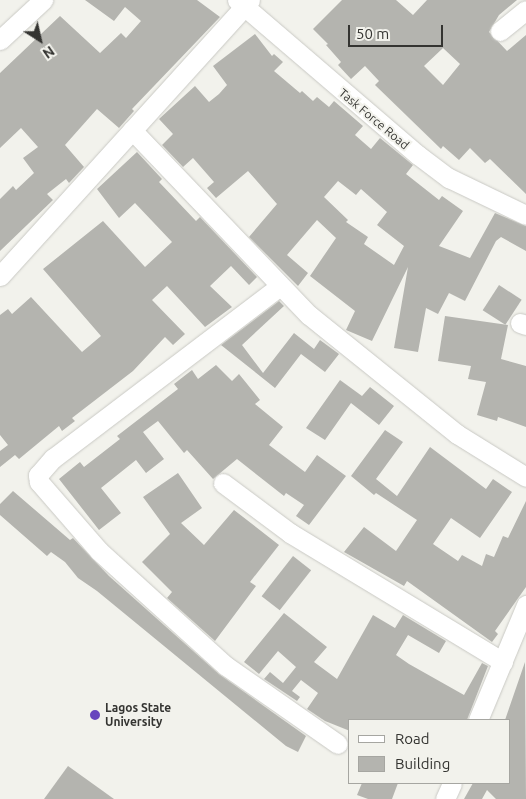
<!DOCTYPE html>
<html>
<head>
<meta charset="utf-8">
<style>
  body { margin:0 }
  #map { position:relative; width:526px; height:799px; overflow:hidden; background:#f2f2ec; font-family:Ubuntu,sans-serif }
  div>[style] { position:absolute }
  .building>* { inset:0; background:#b4b4af; transform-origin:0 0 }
  .roads { filter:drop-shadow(0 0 1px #c9c9c4) drop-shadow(0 0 1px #c9c9c4) }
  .minor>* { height:19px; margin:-9.5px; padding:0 9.5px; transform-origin:9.5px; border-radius:9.5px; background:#fff }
  .dots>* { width:14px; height:14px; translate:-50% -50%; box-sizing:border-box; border:2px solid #f2f2ec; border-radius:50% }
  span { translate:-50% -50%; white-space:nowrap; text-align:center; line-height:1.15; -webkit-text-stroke:4px #f2f2ec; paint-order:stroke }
  .street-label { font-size:12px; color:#343431 }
  .poi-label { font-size:12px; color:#343431; font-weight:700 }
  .left { translate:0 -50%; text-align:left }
  .legend { position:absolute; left:348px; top:719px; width:162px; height:65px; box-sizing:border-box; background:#f2f2ec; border:1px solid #a6a6a1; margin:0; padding:6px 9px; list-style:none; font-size:15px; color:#343431 }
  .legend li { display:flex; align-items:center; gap:10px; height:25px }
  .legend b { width:25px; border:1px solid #a6a6a1 }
  .north { position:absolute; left:15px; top:15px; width:50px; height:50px; -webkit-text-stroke:4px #f2f2ec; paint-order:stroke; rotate:145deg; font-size:14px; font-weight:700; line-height:20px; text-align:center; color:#343431 }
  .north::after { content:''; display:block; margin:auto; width:18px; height:22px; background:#343431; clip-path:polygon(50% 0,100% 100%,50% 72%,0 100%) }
  .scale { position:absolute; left:348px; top:25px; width:95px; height:22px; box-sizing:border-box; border:2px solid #343431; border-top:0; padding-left:6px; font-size:15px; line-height:18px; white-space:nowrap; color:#343431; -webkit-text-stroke:4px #f2f2ec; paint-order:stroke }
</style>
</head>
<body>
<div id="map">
  <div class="building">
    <div style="clip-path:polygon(85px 0,197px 0,220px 17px,132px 109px,134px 111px,119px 128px,97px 109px,65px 145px,84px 167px,69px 183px,66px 179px,47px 194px,53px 200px,0 251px,0 199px,13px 186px,16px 190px,34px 173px,23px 158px,38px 147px,21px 128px,0 148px,0 73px,60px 16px,100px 53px,121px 33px,126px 38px,141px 21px,125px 7px,114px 21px)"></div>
    <div style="clip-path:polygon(evenodd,342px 0,396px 0,413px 15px,427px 0,517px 0,499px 15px,489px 32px,507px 51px,526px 35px,526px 194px,490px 159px,485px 163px,470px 148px,459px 160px,443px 146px,441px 149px,375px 85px,379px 81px,365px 66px,351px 79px,338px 65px,341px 62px,326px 45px,328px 44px,313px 29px,342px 0,443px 48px,460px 64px,443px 85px,424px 66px,443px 48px)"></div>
    <div style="clip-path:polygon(evenodd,255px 34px,272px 56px,274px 54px,283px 62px,274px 71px,300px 93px,302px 91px,313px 101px,317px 97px,329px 107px,334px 101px,363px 126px,355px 135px,371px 149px,380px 138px,413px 165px,406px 174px,439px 200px,442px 196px,463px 211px,439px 246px,470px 258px,495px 213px,526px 226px,526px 251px,501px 237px,496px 241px,465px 301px,449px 293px,438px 314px,426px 308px,418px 352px,394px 348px,408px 267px,372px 341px,346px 330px,355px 311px,310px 276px,336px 238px,317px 220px,287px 255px,308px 273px,298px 286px,249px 237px,277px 204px,248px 171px,216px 198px,207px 188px,214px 182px,193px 158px,183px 167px,162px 145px,173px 134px,159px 119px,195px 86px,209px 102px,219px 94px,227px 85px,213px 66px,255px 34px,338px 181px,356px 195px,361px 189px,387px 212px,377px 225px,404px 246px,394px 265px,364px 244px,368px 237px,346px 222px,348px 220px,324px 197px,338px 181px)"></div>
    <div style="clip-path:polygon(137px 152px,162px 179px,159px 182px,196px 221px,200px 217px,257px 277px,249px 285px,231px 266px,210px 286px,232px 307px,205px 327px,167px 286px,152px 300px,185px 334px,173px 345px,165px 337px,133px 371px,72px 418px,75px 421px,62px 431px,59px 426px,19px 459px,15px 455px,0 467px,0 451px,8px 445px,0 435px,0 315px,8px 309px,12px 314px,31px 297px,82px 352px,101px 336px,43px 269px,103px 221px,145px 267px,172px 242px,135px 203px,119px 218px,97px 189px)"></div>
    <div style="left:499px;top:285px;width:27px;height:30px;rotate:33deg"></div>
    <div style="clip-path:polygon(279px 301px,284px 306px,242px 345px,263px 373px,294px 333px,314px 349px,320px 340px,339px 354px,325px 372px,301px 354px,275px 388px,221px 345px)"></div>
    <div style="clip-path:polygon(445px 316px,508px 325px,501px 359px,526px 366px,526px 427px,498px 417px,497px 421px,477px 415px,486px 382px,468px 379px,471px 366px,438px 361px)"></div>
    <div style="clip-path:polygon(216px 365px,232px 381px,239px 374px,260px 400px,255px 404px,283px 427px,269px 445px,305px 472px,317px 455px,346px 476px,309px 525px,296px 516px,304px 505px,286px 493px,284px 496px,237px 459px,213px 479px,187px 450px,184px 453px,158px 421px,143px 432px,164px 459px,146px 473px,136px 460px,101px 488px,121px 513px,99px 530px,59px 479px,80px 462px,84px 467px,120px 439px,117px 436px,178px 389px,174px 384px,192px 370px,198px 379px)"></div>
    <div style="clip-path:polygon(340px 380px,362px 396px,370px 387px,394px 406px,379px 425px,351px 403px,325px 440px,306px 428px)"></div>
    <div style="clip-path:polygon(385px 430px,403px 442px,376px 479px,397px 496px,430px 447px,486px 489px,493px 479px,512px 492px,480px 538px,451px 518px,433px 544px,458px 561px,462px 555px,482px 566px,486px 554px,494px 557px,503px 536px,508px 538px,526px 501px,526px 587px,495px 631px,498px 634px,492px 642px,407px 581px,404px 586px,344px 552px,364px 527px,396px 551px,417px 520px,376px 493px,374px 495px,351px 476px)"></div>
    <div style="clip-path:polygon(178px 473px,202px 508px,181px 523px,204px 545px,234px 510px,279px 545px,250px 582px,256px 586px,215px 641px,167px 598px,172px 592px,142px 562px,170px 534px,143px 497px)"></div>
    <div style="clip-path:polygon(13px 491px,70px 540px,73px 538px,109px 576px,219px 674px,306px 736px,298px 752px,286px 746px,97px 591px,78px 578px,65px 562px,51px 552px,47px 556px,0 515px,0 504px)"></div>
    <div style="left:293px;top:556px;width:23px;height:51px;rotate:38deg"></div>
    <div style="clip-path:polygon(284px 613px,327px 647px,314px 662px,337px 679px,373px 615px,395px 628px,403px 615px,446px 641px,439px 653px,408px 635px,396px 655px,409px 664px,464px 695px,482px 663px,488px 666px,467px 720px,350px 720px,350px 731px,325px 721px,307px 709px,318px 693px,301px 680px,292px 691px,300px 697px,297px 701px,264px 679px,270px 672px,283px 683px,296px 667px,278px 651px,259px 674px,244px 662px)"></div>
    <div style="clip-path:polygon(525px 662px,526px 799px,496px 799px,487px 790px,482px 799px,464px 799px,473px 783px,510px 783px,510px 720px,505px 720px)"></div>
    <div style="clip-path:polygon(68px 766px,114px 799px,44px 799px)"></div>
    <div style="clip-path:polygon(362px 783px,398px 783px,392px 799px,368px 799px,357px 795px)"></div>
  </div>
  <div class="roads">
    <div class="minor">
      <div style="left:237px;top:0;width:238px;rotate:40.6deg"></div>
      <div style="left:418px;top:155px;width:39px;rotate:37deg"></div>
      <div style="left:449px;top:178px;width:85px;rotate:25.7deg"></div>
      <div style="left:500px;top:31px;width:33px;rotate:-39deg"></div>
      <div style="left:0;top:40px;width:59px;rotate:-42.9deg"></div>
      <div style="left:132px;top:130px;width:256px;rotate:46.3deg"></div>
      <div style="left:309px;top:315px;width:190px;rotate:38.8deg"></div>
      <div style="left:457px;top:434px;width:81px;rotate:31.9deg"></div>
      <div style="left:0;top:276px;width:372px;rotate:-47.8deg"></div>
      <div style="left:280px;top:286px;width:285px;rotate:142.8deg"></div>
      <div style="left:53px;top:458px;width:23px;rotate:131deg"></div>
      <div style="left:38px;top:475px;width:7px;rotate:82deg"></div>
      <div style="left:39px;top:482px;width:91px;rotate:49deg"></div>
      <div style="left:99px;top:551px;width:171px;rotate:42.2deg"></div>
      <div style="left:226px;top:666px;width:136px;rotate:34.9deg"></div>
      <div style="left:520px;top:323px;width:6px;rotate:18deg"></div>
      <div style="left:223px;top:483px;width:84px;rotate:36.7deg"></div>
      <div style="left:290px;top:533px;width:249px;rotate:31.2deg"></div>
      <div style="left:478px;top:720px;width:125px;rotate:-67.3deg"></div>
      <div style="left:445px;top:799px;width:17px;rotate:-66deg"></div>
    </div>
  </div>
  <div class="dots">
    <div style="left:95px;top:715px;background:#6745bd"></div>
  </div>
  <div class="street-label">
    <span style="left:374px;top:119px;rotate:40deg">Task Force Road</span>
  </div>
  <div class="poi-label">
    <span class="left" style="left:105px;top:715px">Lagos State<br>University</span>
  </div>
  <ul class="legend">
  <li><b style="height:6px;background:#fff"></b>Road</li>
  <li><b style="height:14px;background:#b4b4af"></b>Building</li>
  </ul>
  <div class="north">N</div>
  <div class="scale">50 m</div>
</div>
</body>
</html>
